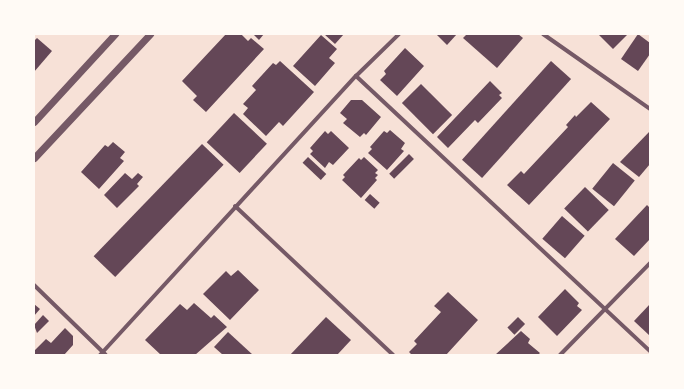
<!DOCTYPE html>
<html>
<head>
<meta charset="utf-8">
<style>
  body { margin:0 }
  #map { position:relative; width:684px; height:389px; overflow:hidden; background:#f7e1d7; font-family:Ubuntu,sans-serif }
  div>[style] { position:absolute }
  .building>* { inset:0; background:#644757; transform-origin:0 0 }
  .minor>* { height:4px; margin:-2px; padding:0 2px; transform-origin:2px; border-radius:2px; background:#755966 }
  .tertiary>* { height:7px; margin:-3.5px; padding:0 3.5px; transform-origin:3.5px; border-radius:3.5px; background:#755966 }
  span { translate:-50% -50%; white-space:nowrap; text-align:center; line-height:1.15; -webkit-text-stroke:4px #fffaf5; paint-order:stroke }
  .frame { position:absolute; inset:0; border:35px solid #fffaf5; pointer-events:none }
</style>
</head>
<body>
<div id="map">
  <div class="building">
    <div style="clip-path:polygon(226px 34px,241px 34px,248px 41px,251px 38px,264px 49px,206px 112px,193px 100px,197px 96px,182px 81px)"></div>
    <div style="clip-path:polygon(253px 34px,264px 34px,259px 40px)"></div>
    <div style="clip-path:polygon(324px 34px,344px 34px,335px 44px)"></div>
    <div style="clip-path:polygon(436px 34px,457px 34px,447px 45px)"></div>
    <div style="clip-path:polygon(467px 34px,518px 34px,523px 38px,497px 68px,463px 38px)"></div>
    <div style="clip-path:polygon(598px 34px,628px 34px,613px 49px)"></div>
    <div style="clip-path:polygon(638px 34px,650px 43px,650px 54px,638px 71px,621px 59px)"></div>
    <div style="clip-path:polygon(321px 35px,337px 49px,329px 58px,335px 63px,315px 86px,293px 66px)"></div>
    <div style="clip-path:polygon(37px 38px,52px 51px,34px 72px,34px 41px)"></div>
    <div style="clip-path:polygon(405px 48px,424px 66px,397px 96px,380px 80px,386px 74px,384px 71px)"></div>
    <div style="clip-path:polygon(280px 61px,314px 92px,283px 126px,279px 122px,266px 136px,243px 114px,248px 108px,243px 104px,256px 90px,252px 86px,273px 63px,276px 65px)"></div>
    <div style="left:551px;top:61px;width:27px;height:133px;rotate:42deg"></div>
    <div style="clip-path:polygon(490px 81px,502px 93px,499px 95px,502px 98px,478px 123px,475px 120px,448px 148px,437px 137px)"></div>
    <div style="left:421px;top:84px;width:44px;height:27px;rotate:45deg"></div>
    <div style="clip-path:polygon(351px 100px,362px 100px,381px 117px,366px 135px,364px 133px,360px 137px,343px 123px,347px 119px,340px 113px)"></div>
    <div style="clip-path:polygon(591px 102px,610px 119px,529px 205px,507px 185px,521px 171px,524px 174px,568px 127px,566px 125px,575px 115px,576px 117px)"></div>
    <div style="left:234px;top:113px;width:45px;height:40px;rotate:43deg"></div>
    <div style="clip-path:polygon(390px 130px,405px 143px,401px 149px,404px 151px,387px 170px,368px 153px,372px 149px,370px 147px,384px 131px,387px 133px)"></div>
    <div style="clip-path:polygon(325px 131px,328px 134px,331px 131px,349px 148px,333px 165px,329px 162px,325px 168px,310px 154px,313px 151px,310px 148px)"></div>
    <div style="clip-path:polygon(650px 131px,650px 164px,639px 177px,620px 162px)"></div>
    <div style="clip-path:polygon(113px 142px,125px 152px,120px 158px,124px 161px,99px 189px,81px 172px,105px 145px,108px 147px)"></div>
    <div style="left:202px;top:144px;width:30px;height:156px;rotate:44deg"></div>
    <div style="left:409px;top:154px;width:7px;height:28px;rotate:45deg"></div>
    <div style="left:308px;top:157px;width:25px;height:8px;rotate:43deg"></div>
    <div style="clip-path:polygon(364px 157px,378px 170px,375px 173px,378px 175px,375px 178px,377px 180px,361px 198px,342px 180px,345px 177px,343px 175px,359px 158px,361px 160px)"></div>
    <div style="left:613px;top:163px;width:28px;height:33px;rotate:39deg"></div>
    <div style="clip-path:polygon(125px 173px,132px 179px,138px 173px,143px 177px,137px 184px,139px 186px,117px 208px,104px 195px)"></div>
    <div style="left:585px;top:187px;width:33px;height:30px;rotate:44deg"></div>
    <div style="left:370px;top:194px;width:13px;height:8px;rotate:42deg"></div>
    <div style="clip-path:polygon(647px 205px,650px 208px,650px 239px,634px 256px,615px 239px)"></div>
    <div style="left:562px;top:216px;width:30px;height:30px;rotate:41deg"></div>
    <div style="clip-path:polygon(238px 270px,259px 290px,230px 320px,203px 294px,226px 271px,231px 276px)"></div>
    <div style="clip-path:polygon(565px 289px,579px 303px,577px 306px,582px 310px,557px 336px,538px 317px)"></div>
    <div style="clip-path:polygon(448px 292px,478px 320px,446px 355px,412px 355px,409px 352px,417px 344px,414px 341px,441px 312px,434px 306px)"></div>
    <div style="clip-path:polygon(194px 303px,211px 318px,214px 315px,227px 327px,195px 355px,161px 355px,145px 340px,180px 304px,187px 310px)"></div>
    <div style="clip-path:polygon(34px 304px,40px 309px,34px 316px)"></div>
    <div style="clip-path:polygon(650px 304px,650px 336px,634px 321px)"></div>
    <div style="clip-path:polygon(43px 315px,49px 321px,37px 333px,34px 325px)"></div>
    <div style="clip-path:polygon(326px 317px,351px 340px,337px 355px,290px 355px)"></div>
    <div style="left:518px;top:317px;width:10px;height:15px;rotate:45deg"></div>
    <div style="clip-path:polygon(65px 328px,73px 336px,73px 345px,64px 355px,34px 355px,34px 351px,46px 339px,51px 343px)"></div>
    <div style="clip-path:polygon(521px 331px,530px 339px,528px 343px,540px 353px,538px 355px,495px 355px)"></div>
    <div style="clip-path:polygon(228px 332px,253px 355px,223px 355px,214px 347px)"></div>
  </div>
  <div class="minor">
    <div style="left:543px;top:34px;width:131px;rotate:35deg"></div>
    <div style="left:356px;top:76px;width:403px;rotate:43.1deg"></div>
    <div style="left:235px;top:206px;width:217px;rotate:43.3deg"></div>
    <div style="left:34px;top:285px;width:100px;rotate:44.2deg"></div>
    <div style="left:100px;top:355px;width:379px;rotate:-47.5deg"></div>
    <div style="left:356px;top:76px;width:60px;rotate:-44.3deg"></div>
    <div style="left:560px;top:355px;width:129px;rotate:-45.6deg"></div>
  </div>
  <div class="tertiary">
    <div style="left:34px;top:122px;width:120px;rotate:-47.4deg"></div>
    <div style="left:34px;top:158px;width:170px;rotate:-46.9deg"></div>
  </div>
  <div class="frame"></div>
</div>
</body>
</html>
